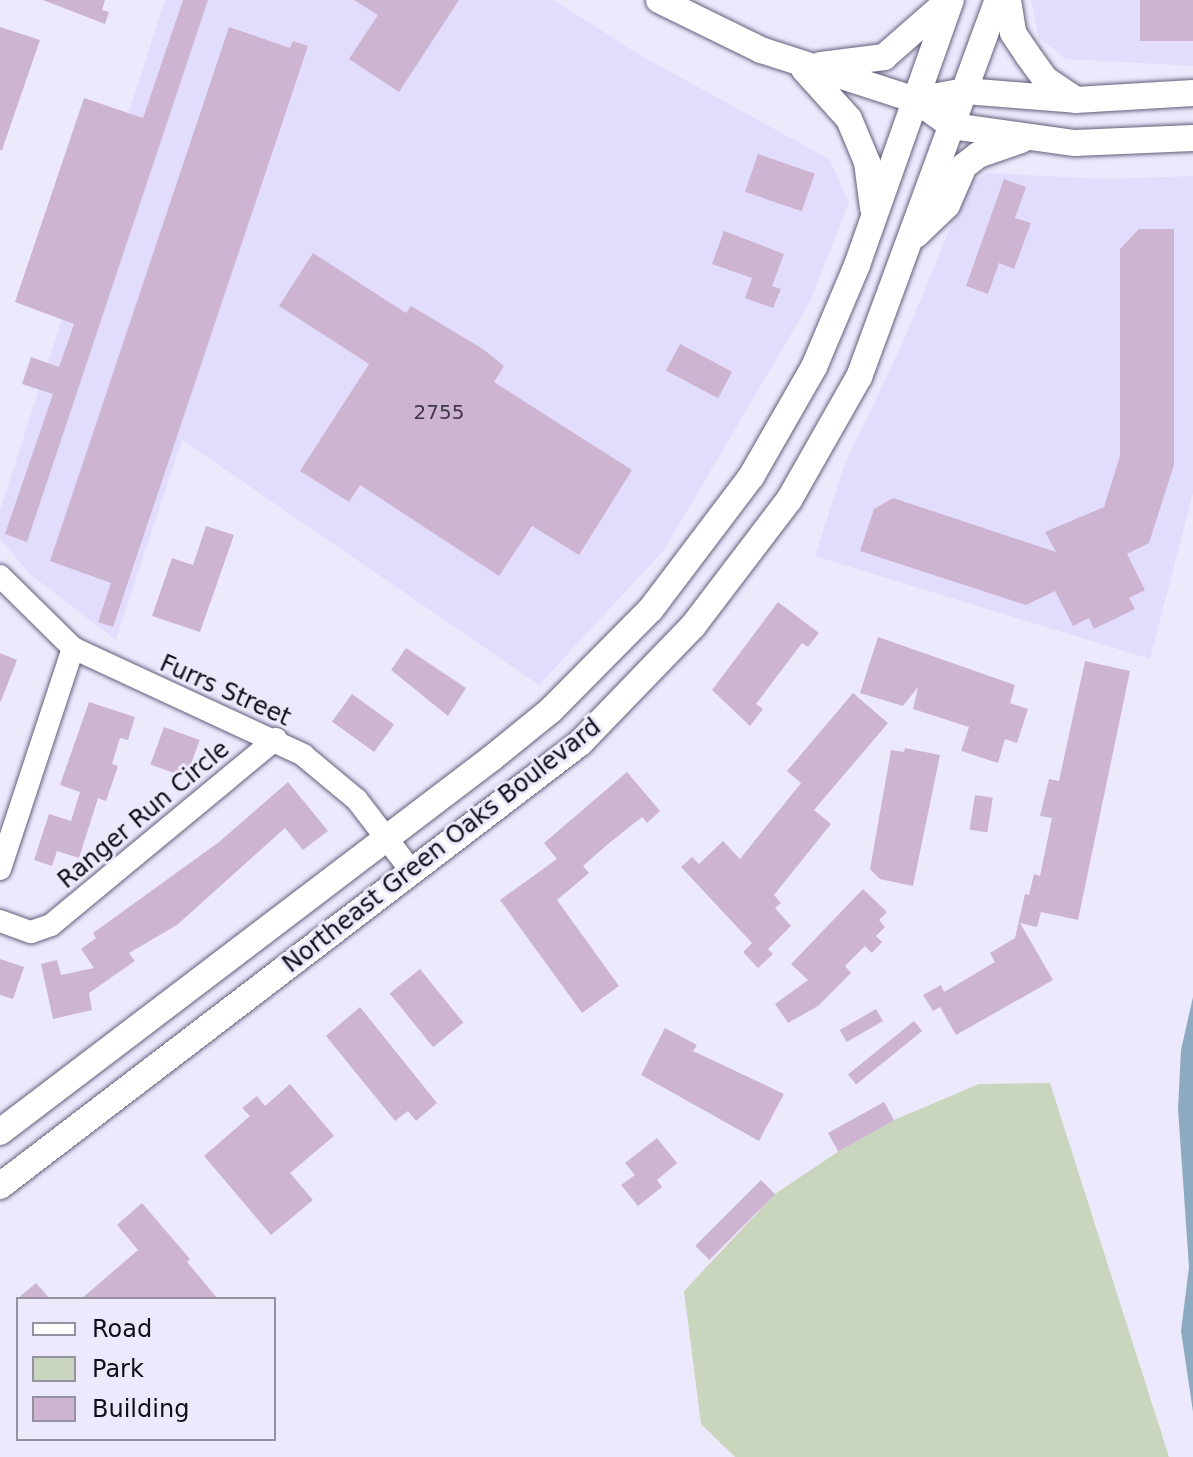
<!DOCTYPE html>
<html>
<head>
<meta charset="utf-8">
<style>
  body { margin:0 }
  #map { position:relative; width:1193px; height:1457px; overflow:hidden; background:#ece9fd; font-family:"DejaVu Sans",sans-serif }
  div>[style] { position:absolute }
  .built>* { inset:0; background:#e3ddfd }
  .green>* { inset:0; background:#c9d6bd }
  .water>* { inset:0; background:#8daac1 }
  .building>* { inset:0; background:#cdb5d1; transform-origin:0 0 }
  .roads { filter:drop-shadow(0 0 2px #645e7a) drop-shadow(0 0 2px #645e7a) }
  .minor>* { height:22px; margin:-11px; padding:0 11px; transform-origin:11px; border-radius:11px; background:#fff }
  .major>* { height:26px; margin:-13px; padding:0 13px; transform-origin:13px; border-radius:13px; background:#fff }
  span { translate:-50% -50%; white-space:nowrap; text-align:center; line-height:1.15; -webkit-text-stroke:6px #ece9fd; paint-order:stroke }
  .number-label { font-size:20px; color:#3f3746 }
  .number-label span { -webkit-text-stroke-width:0 }
  .street-label { font-size:24px; color:#100d18 }
  .legend { position:absolute; left:16px; top:1297px; width:260px; height:144px; box-sizing:border-box; background:#ece9fd; border:2px solid #9491a1; margin:0; padding:10px 14px; list-style:none; font-size:24px; color:#100d18 }
  .legend li { display:flex; align-items:center; gap:16px; height:40px }
  .legend b { width:40px; border:2px solid #9491a1 }
</style>
</head>
<body>
<div id="map">
  <div class="built">
    <div style="clip-path:polygon(165px 0,554px 0,638px 54px,829px 159px,849px 202px,810px 302px,664px 550px,539px 685px,182px 440px,116px 640px,30px 574px,0 539px,0 510px)"></div>
    <div style="clip-path:polygon(1031px 0,1193px 0,1193px 66px,1066px 59px,1039px 38px)"></div>
    <div style="clip-path:polygon(988px 173px,1104px 179px,1193px 176px,1193px 493px,1150px 659px,815px 556px,844px 466px,903px 342px,968px 184px)"></div>
  </div>
  <div class="green">
    <div style="clip-path:polygon(1050px 1083px,1169px 1457px,735px 1457px,701px 1424px,684px 1291px,775px 1194px,839px 1151px,894px 1120px,979px 1084px)"></div>
  </div>
  <div class="water">
    <div style="clip-path:polygon(1193px 997px,1193px 1412px,1181px 1331px,1189px 1267px,1178px 1109px,1181px 1050px)"></div>
  </div>
  <div class="building">
    <div style="clip-path:polygon(43px 0,105px 0,102px 10px,109px 12px,105px 24px)"></div>
    <div style="clip-path:polygon(183px 0,208px 0,27px 542px,5px 534px,53px 394px,22px 384px,31px 357px,59px 367px,74px 324px,15px 302px,84px 98px,143px 118px)"></div>
    <div style="clip-path:polygon(354px 0,459px 0,399px 92px,349px 59px,378px 15px)"></div>
    <div style="left:1140px;top:0;width:53px;height:41px"></div>
    <div style="clip-path:polygon(0 27px,40px 40px,2px 150px,0 150px)"></div>
    <div style="clip-path:polygon(229px 27px,290px 48px,293px 41px,308px 46px,113px 627px,98px 622px,111px 583px,50px 561px)"></div>
    <div style="left:758px;top:154px;width:60px;height:40px;rotate:19deg"></div>
    <div style="clip-path:polygon(1004px 179px,1026px 187px,1015px 218px,1031px 223px,1014px 269px,999px 263px,988px 294px,966px 286px)"></div>
    <div style="clip-path:polygon(1139px 229px,1174px 229px,1174px 465px,1149px 543px,1127px 554px,1145px 590px,1129px 598px,1135px 609px,1094px 629px,1089px 618px,1073px 626px,1055px 591px,1026px 605px,860px 551px,874px 509px,893px 498px,1056px 552px,1045px 532px,1104px 507px,1120px 456px,1120px 249px)"></div>
    <div style="clip-path:polygon(724px 231px,784px 254px,772px 286px,781px 289px,773px 308px,745px 298px,752px 278px,712px 264px)"></div>
    <div style="clip-path:polygon(313px 253px,406px 313px,411px 306px,483px 349px,504px 366px,494px 382px,632px 470px,579px 555px,532px 526px,499px 576px,360px 485px,349px 502px,300px 471px,369px 364px,279px 306px)"></div>
    <div style="left:680px;top:344px;width:59px;height:30px;rotate:28deg"></div>
    <div style="clip-path:polygon(206px 526px,234px 535px,200px 632px,152px 616px,172px 558px,193px 565px)"></div>
    <div style="clip-path:polygon(778px 602px,819px 633px,808px 647px,802px 643px,756px 704px,763px 709px,750px 726px,712px 690px)"></div>
    <div style="clip-path:polygon(878px 637px,1015px 685px,1010px 703px,1028px 709px,1017px 743px,1005px 739px,998px 763px,961px 751px,969px 727px,913px 709px,918px 687px,903px 706px,860px 693px)"></div>
    <div style="clip-path:polygon(406px 648px,466px 688px,448px 716px,391px 670px)"></div>
    <div style="clip-path:polygon(0 653px,17px 660px,1px 701px,0 701px)"></div>
    <div style="clip-path:polygon(1085px 661px,1130px 671px,1078px 920px,1041px 912px,1037px 927px,1020px 923px,1053px 980px,956px 1035px,940px 1007px,933px 1011px,923px 995px,941px 985px,944px 992px,995px 962px,990px 953px,1015px 938px,1025px 894px,1029px 895px,1034px 874px,1040px 876px,1052px 818px,1040px 816px,1049px 779px,1059px 781px)"></div>
    <div style="clip-path:polygon(853px 693px,888px 723px,814px 810px,831px 824px,774px 895px,781px 903px,775px 908px,791px 926px,768px 949px,773px 954px,758px 968px,743px 952px,752px 943px,681px 867px,692px 857px,699px 864px,723px 841px,740px 859px,801px 783px,787px 771px)"></div>
    <div style="left:352px;top:694px;width:52px;height:34px;rotate:36deg"></div>
    <div style="clip-path:polygon(89px 702px,135px 717px,128px 740px,120px 738px,112px 764px,118px 766px,106px 801px,98px 798px,79px 858px,57px 851px,52px 866px,34px 860px,49px 814px,71px 821px,80px 792px,60px 785px)"></div>
    <div style="left:164px;top:727px;width:38px;height:40px;rotate:20deg"></div>
    <div style="clip-path:polygon(905px 748px,940px 755px,913px 886px,880px 879px,870px 869px,891px 750px,904px 752px)"></div>
    <div style="clip-path:polygon(627px 772px,660px 811px,647px 823px,642px 817px,608px 844px,583px 866px,589px 873px,557px 900px,619px 986px,582px 1013px,500px 900px,557px 859px,544px 843px)"></div>
    <div style="clip-path:polygon(288px 782px,328px 831px,303px 850px,285px 828px,177px 925px,129px 953px,135px 961px,89px 993px,92px 1010px,53px 1019px,41px 964px,57px 960px,61px 975px,94px 968px,81px 949px,96px 938px,93px 933px,219px 842px)"></div>
    <div style="left:975px;top:795px;width:18px;height:35px;rotate:9deg"></div>
    <div style="clip-path:polygon(863px 889px,887px 912px,879px 920px,885px 927px,876px 936px,882px 942px,872px 953px,865px 946px,845px 966px,851px 973px,818px 1006px,788px 1023px,775px 1004px,808px 980px,791px 964px)"></div>
    <div style="clip-path:polygon(0 959px,24px 967px,13px 999px,0 995px)"></div>
    <div style="left:420px;top:969px;width:69px;height:39px;rotate:51deg"></div>
    <div style="clip-path:polygon(360px 1007px,437px 1103px,416px 1121px,408px 1111px,395px 1121px,326px 1036px)"></div>
    <div style="left:876px;top:1009px;width:14px;height:42px;rotate:60deg"></div>
    <div style="left:914px;top:1021px;width:13px;height:85px;rotate:51deg"></div>
    <div style="clip-path:polygon(665px 1028px,697px 1045px,693px 1051px,784px 1094px,759px 1141px,641px 1075px)"></div>
    <div style="clip-path:polygon(290px 1084px,334px 1136px,290px 1173px,313px 1200px,271px 1235px,204px 1156px,250px 1116px,242px 1108px,257px 1096px,265px 1106px)"></div>
    <div style="left:884px;top:1102px;width:21px;height:64px;rotate:61deg"></div>
    <div style="clip-path:polygon(657px 1138px,677px 1163px,657px 1180px,662px 1187px,638px 1206px,621px 1185px,635px 1175px,625px 1163px)"></div>
    <div style="left:761px;top:1180px;width:20px;height:93px;rotate:45deg"></div>
    <div style="clip-path:polygon(142px 1203px,190px 1259px,187px 1262px,218px 1299px,81px 1299px,138px 1250px,117px 1225px)"></div>
    <div style="clip-path:polygon(36px 1283px,50px 1299px,17px 1299px)"></div>
  </div>
  <div class="roads">
    <div class="minor">
      <div style="left:0;top:576px;width:103px;rotate:44.6deg"></div>
      <div style="left:73px;top:648px;width:254px;rotate:24.9deg"></div>
      <div style="left:303px;top:755px;width:70px;rotate:39.8deg"></div>
      <div style="left:357px;top:800px;width:92px;rotate:52.5deg"></div>
      <div style="left:0;top:869px;width:233px;rotate:-71.7deg"></div>
      <div style="left:0;top:921px;width:33px;rotate:20deg"></div>
      <div style="left:31px;top:932px;width:21px;rotate:-19deg"></div>
      <div style="left:51px;top:925px;width:292px;rotate:-39.6deg"></div>
    </div>
    <div class="major">
      <div style="left:659px;top:0;width:114px;rotate:26.1deg"></div>
      <div style="left:761px;top:50px;width:163px;rotate:17.9deg"></div>
      <div style="left:916px;top:100px;width:44px;rotate:35.8deg"></div>
      <div style="left:952px;top:126px;width:124px;rotate:7.9deg"></div>
      <div style="left:1075px;top:143px;width:118px;rotate:-2.4deg"></div>
      <div style="left:1008px;top:0;width:33px;rotate:81deg"></div>
      <div style="left:1013px;top:33px;width:25px;rotate:56deg"></div>
      <div style="left:1027px;top:54px;width:31px;rotate:54deg"></div>
      <div style="left:1045px;top:79px;width:34px;rotate:34deg"></div>
      <div style="left:821px;top:65px;width:64px;rotate:-7.2deg"></div>
      <div style="left:884px;top:57px;width:85px;rotate:-41.2deg"></div>
      <div style="left:804px;top:69px;width:67px;rotate:48deg"></div>
      <div style="left:849px;top:119px;width:47px;rotate:67.3deg"></div>
      <div style="left:867px;top:162px;width:46px;rotate:82.6deg"></div>
      <div style="left:916px;top:100px;width:50px;rotate:-10.4deg"></div>
      <div style="left:965px;top:91px;width:111px;rotate:4.6deg"></div>
      <div style="left:1076px;top:100px;width:117px;rotate:-3.4deg"></div>
      <div style="left:916px;top:235px;width:43px;rotate:-44.1deg"></div>
      <div style="left:947px;top:205px;width:43px;rotate:-66.4deg"></div>
      <div style="left:964px;top:166px;width:18px;rotate:-38deg"></div>
      <div style="left:978px;top:155px;width:46px;rotate:-19.2deg"></div>
      <div style="left:0;top:1132px;width:618px;rotate:-37.24deg"></div>
      <div style="left:492px;top:758px;width:76px;rotate:-39.1deg"></div>
      <div style="left:551px;top:710px;width:142px;rotate:-45.3deg"></div>
      <div style="left:651px;top:609px;width:166px;rotate:-52.9deg"></div>
      <div style="left:751px;top:477px;width:127px;rotate:-60.2deg"></div>
      <div style="left:814px;top:367px;width:111px;rotate:-67.1deg"></div>
      <div style="left:857px;top:265px;width:281px;rotate:-70.5deg"></div>
      <div style="left:0;top:1186px;width:730px;rotate:-37.37deg"></div>
      <div style="left:580px;top:743px;width:163px;rotate:-46deg"></div>
      <div style="left:693px;top:626px;width:158px;rotate:-52.7deg"></div>
      <div style="left:789px;top:500px;width:142px;rotate:-60.4deg"></div>
      <div style="left:859px;top:377px;width:402px;rotate:-69.8deg"></div>
    </div>
  </div>
  <div class="number-label">
    <span style="left:439px;top:412px">2755</span>
  </div>
  <div class="street-label">
    <span style="left:225px;top:691px;rotate:24deg">Furrs Street</span>
    <span style="left:144px;top:815px;rotate:-40deg">Ranger Run Circle</span>
    <span style="left:442px;top:846px;rotate:-38deg">Northeast Green Oaks Boulevard</span>
  </div>
  <ul class="legend">
  <li><b style="height:10px;background:#fff"></b>Road</li>
  <li><b style="height:22px;background:#c9d6bd"></b>Park</li>
  <li><b style="height:22px;background:#cdb5d1"></b>Building</li>
  </ul>
</div>
</body>
</html>
